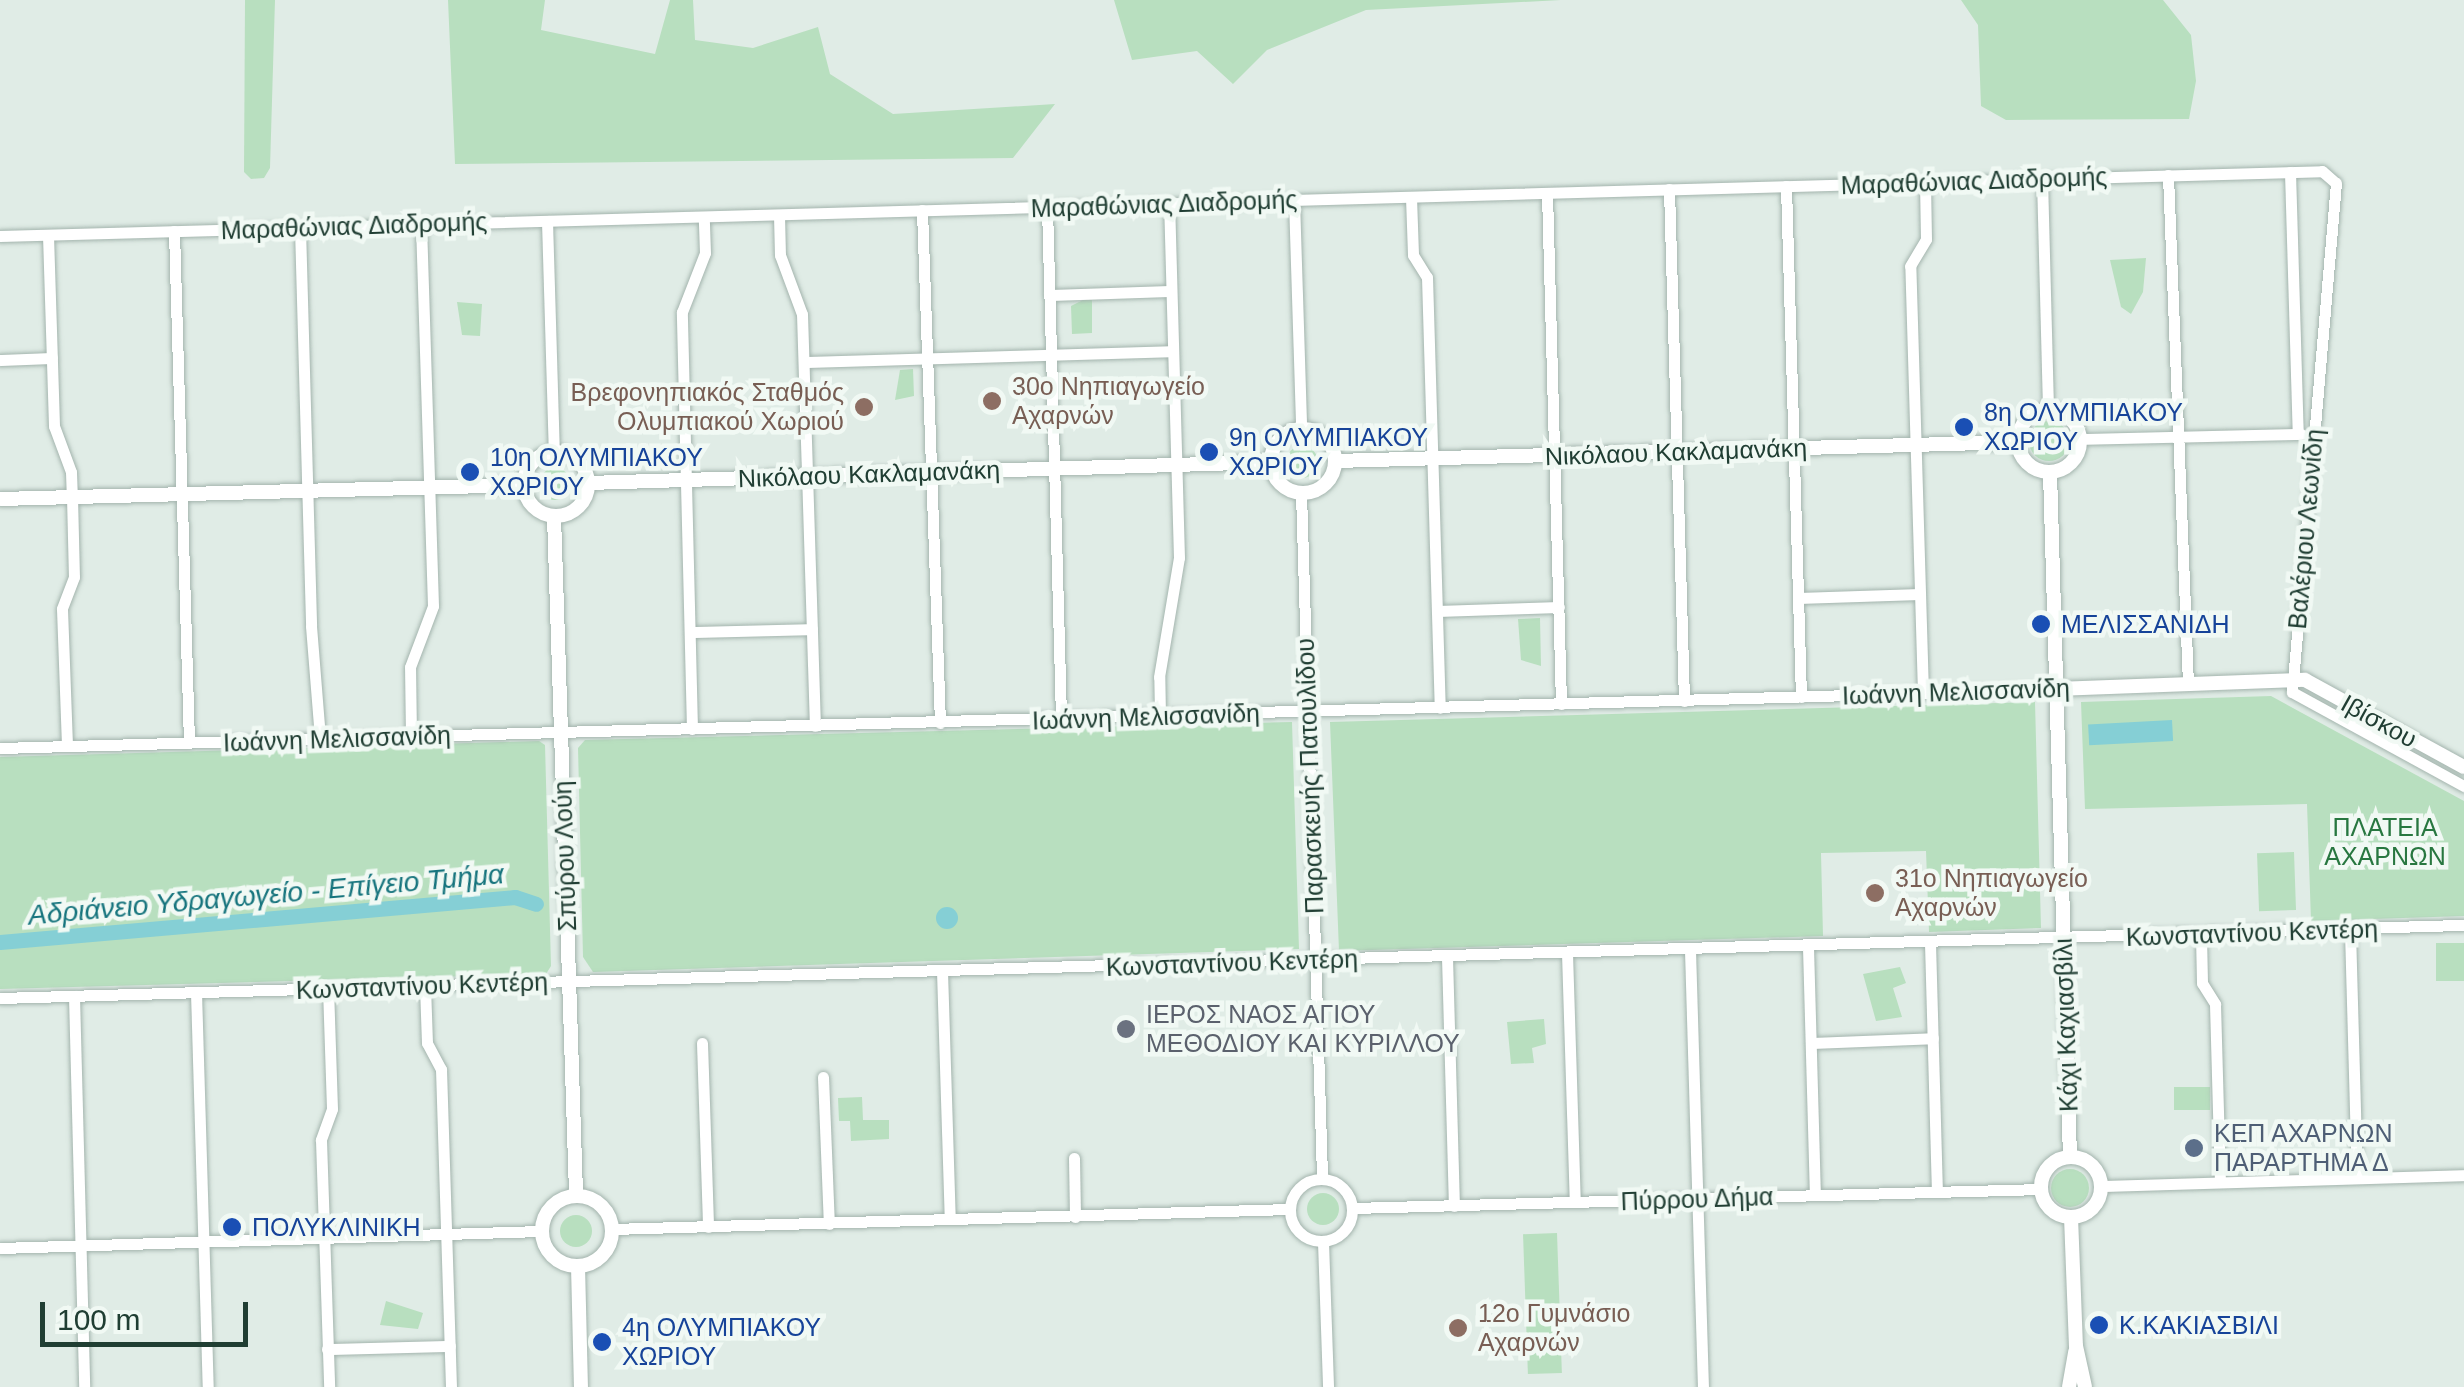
<!DOCTYPE html>
<html>
<head>
<meta charset="utf-8">
<style>
  body { margin:0 }
  #map { position:relative; width:2464px; height:1387px; overflow:hidden; background:#e0ece6; font-family:Arial,sans-serif }
  div>[style] { position:absolute }
  .green>* { inset:0; background:#b8dfbf; transform-origin:0 0 }
  .round { border-radius:50% }
  .water>* { inset:0; background:#85cfd5; transform-origin:0 0 }
  .canal>* { height:15px; margin:-7.5px; padding:0 7.5px; transform-origin:7.5px; border-radius:7.5px; background:#85cfd5 }
  .roads { filter:drop-shadow(0 0 2px #a3b4ad) drop-shadow(0 0 2px #a3b4ad) }
  .minor>* { height:11px; margin:-5.5px; padding:0 5.5px; transform-origin:5.5px; border-radius:5.5px; background:#fff }
  .minor>.ring { margin:-5.5px; padding:0; box-sizing:content-box; background:none; border:11px solid #fff; border-radius:50% }
  .tertiary>* { height:14px; margin:-7px; padding:0 7px; transform-origin:7px; border-radius:7px; background:#fff }
  .tertiary>.ring { margin:-7px; padding:0; box-sizing:content-box; background:none; border:14px solid #fff; border-radius:50% }
  .dots>* { width:28px; height:28px; translate:-50% -50%; box-sizing:border-box; border:5px solid #f1f9f4; border-radius:50% }
  span { translate:-50% -50%; white-space:nowrap; text-align:center; line-height:1.15; -webkit-text-stroke:9px #f1f9f4; paint-order:stroke }
  .street-label { font-size:25px; color:#203e33 }
  .education-label { font-size:25px; color:#785e54 }
  .left { translate:0 -50%; text-align:left }
  .right { translate:-100% -50%; text-align:right }
  .transit-label { font-size:25px; color:#164399 }
  .park-label { font-size:25px; color:#287740 }
  .worship-label { font-size:25px; color:#5b616d }
  .service-label { font-size:25px; color:#4e5e75 }
  .water-label { font-size:28px; color:#16747d; font-style:italic }
  .scale { position:absolute; left:40px; top:1302px; width:208px; height:45px; box-sizing:border-box; border:5px solid #203e33; border-top:0; padding-left:12px; font-size:30px; line-height:35px; white-space:nowrap; color:#203e33; -webkit-text-stroke:8px #f1f9f4; paint-order:stroke }
</style>
</head>
<body>
<div id="map">
  <div class="green">
    <div style="clip-path:polygon(245px 0,275px 0,270px 168px,264px 178px,251px 179px,244px 172px)"></div>
    <div style="clip-path:polygon(448px 0,545px 0,541px 30px,655px 54px,670px 0,693px 0,695px 40px,753px 48px,818px 27px,830px 74px,893px 114px,1055px 104px,1013px 158px,455px 164px)"></div>
    <div style="clip-path:polygon(1114px 0,1561px 0,1366px 10px,1267px 50px,1233px 84px,1197px 51px,1132px 60px)"></div>
    <div style="clip-path:polygon(1961px 0,2163px 0,2191px 35px,2196px 81px,2189px 119px,2006px 120px,1981px 106px,1978px 25px)"></div>
    <div style="clip-path:polygon(2146px 258px,2143px 292px,2131px 314px,2121px 307px,2110px 260px)"></div>
    <div style="clip-path:polygon(1083px 300px,1092px 300px,1092px 333px,1072px 334px,1071px 306px)"></div>
    <div style="clip-path:polygon(457px 302px,482px 304px,480px 336px,462px 335px)"></div>
    <div style="clip-path:polygon(913px 369px,914px 396px,895px 400px,900px 370px)"></div>
    <div class="round" style="left:2029px;top:421px;width:40px;height:40px"></div>
    <div class="round" style="left:1286px;top:446px;width:32px;height:32px"></div>
    <div class="round" style="left:539px;top:468px;width:32px;height:32px"></div>
    <div style="clip-path:polygon(1540px 618px,1541px 666px,1521px 660px,1518px 619px)"></div>
    <div style="clip-path:polygon(2271px 696px,2464px 801px,2464px 916px,2311px 921px,2307px 804px,2085px 809px,2081px 702px)"></div>
    <div style="clip-path:polygon(2035px 702px,2041px 928px,1929px 932px,1926px 851px,1821px 853px,1823px 936px,1339px 951px,1330px 722px)"></div>
    <div style="clip-path:polygon(1292px 722px,1299px 949px,593px 972px,583px 957px,578px 748px,585px 740px)"></div>
    <div style="clip-path:polygon(539px 741px,545px 745px,551px 966px,546px 974px,0 989px,0 757px)"></div>
    <div style="left:2294px;top:852px;width:58px;height:37px;rotate:88deg"></div>
    <div style="left:2436px;top:943px;width:28px;height:38px"></div>
    <div style="clip-path:polygon(1900px 967px,1906px 983px,1893px 988px,1902px 1017px,1876px 1021px,1863px 974px)"></div>
    <div style="clip-path:polygon(1544px 1019px,1546px 1044px,1532px 1048px,1534px 1063px,1511px 1064px,1507px 1022px)"></div>
    <div style="left:2174px;top:1087px;width:36px;height:23px"></div>
    <div style="clip-path:polygon(862px 1097px,863px 1120px,889px 1120px,889px 1139px,851px 1141px,850px 1121px,839px 1121px,838px 1098px)"></div>
    <div class="round" style="left:2051px;top:1169px;width:38px;height:38px"></div>
    <div class="round" style="left:1307px;top:1193px;width:32px;height:32px"></div>
    <div class="round" style="left:560px;top:1215px;width:32px;height:32px"></div>
    <div style="left:1557px;top:1233px;width:140px;height:34px;rotate:88deg"></div>
    <div style="clip-path:polygon(386px 1301px,423px 1313px,418px 1329px,380px 1325px)"></div>
  </div>
  <div class="water">
    <div style="left:2172px;top:720px;width:21px;height:84px;rotate:87deg"></div>
    <div class="round" style="left:936px;top:907px;width:22px;height:22px"></div>
  </div>
  <div class="canal">
    <div style="left:0;top:942px;width:517px;rotate:-4.99deg"></div>
    <div style="left:515px;top:897px;width:22px;rotate:18deg"></div>
  </div>
  <div class="roads">
    <div class="minor">
      <div style="left:2290px;top:172px;width:262px;rotate:88.3deg"></div>
      <div style="left:2168px;top:175px;width:510px;rotate:87.75deg"></div>
      <div style="left:2042px;top:179px;width:231px;rotate:88.5deg"></div>
      <div style="left:1786px;top:186px;width:511px;rotate:88.32deg"></div>
      <div style="left:1669px;top:189px;width:512px;rotate:88.32deg"></div>
      <div style="left:1547px;top:193px;width:511px;rotate:88.43deg"></div>
      <div style="left:1411px;top:197px;width:58px;rotate:88deg"></div>
      <div style="left:1413px;top:255px;width:26px;rotate:58deg"></div>
      <div style="left:1427px;top:277px;width:431px;rotate:88.3deg"></div>
      <div style="left:1294px;top:200px;width:229px;rotate:88.2deg"></div>
      <div style="left:1047px;top:207px;width:512px;rotate:88.43deg"></div>
      <div style="left:922px;top:210px;width:513px;rotate:87.99deg"></div>
      <div style="left:779px;top:215px;width:40px;rotate:88.6deg"></div>
      <div style="left:780px;top:255px;width:63px;rotate:69.6deg"></div>
      <div style="left:802px;top:314px;width:412px;rotate:88.2deg"></div>
      <div style="left:547px;top:221px;width:230px;rotate:88.3deg"></div>
      <div style="left:300px;top:228px;width:398px;rotate:88.4deg"></div>
      <div style="left:311px;top:626px;width:113px;rotate:85.4deg"></div>
      <div style="left:174px;top:231px;width:511px;rotate:88.32deg"></div>
      <div style="left:48px;top:235px;width:191px;rotate:88.2deg"></div>
      <div style="left:54px;top:426px;width:49px;rotate:69.7deg"></div>
      <div style="left:71px;top:472px;width:25px;rotate:88deg"></div>
      <div style="left:72px;top:497px;width:80px;rotate:88.6deg"></div>
      <div style="left:74px;top:577px;width:34px;rotate:111deg"></div>
      <div style="left:62px;top:609px;width:137px;rotate:87.9deg"></div>
      <div style="left:0;top:236px;width:2323px;rotate:-1.6deg"></div>
      <div style="left:2322px;top:171px;width:18px;rotate:41deg"></div>
      <div style="left:2336px;top:183px;width:511px;rotate:94.94deg"></div>
      <div style="left:2292px;top:692px;width:196px;rotate:28.7deg"></div>
      <div style="left:1049px;top:295px;width:122px;rotate:-1.9deg"></div>
      <div style="left:0;top:360px;width:52px;rotate:-2.2deg"></div>
      <div style="left:804px;top:362px;width:369px;rotate:-1.7deg"></div>
      <div style="left:2080px;top:439px;width:221px;rotate:-1.3deg"></div>
      <div style="left:1301px;top:493px;width:685px;rotate:88.24deg"></div>
      <div style="left:1798px;top:598px;width:122px;rotate:-1.9deg"></div>
      <div style="left:1437px;top:611px;width:122px;rotate:-1.9deg"></div>
      <div style="left:690px;top:632px;width:122px;rotate:-1.4deg"></div>
      <div style="left:1923px;top:693px;width:427px;rotate:-91.7deg"></div>
      <div style="left:1910px;top:266px;width:31px;rotate:-59deg"></div>
      <div style="left:1926px;top:239px;width:57px;rotate:-91deg"></div>
      <div style="left:1160px;top:716px;width:39px;rotate:-91deg"></div>
      <div style="left:1159px;top:677px;width:121px;rotate:-80.5deg"></div>
      <div style="left:1179px;top:558px;width:354px;rotate:-91.6deg"></div>
      <div style="left:692px;top:729px;width:417px;rotate:-91.4deg"></div>
      <div style="left:682px;top:312px;width:63px;rotate:-68.7deg"></div>
      <div style="left:705px;top:253px;width:36px;rotate:-92deg"></div>
      <div style="left:411px;top:736px;width:69px;rotate:-90.8deg"></div>
      <div style="left:410px;top:667px;width:65px;rotate:-69.3deg"></div>
      <div style="left:433px;top:606px;width:381px;rotate:-91.8deg"></div>
      <div style="left:0;top:748px;width:2057px;rotate:-1.64deg"></div>
      <div style="left:2350px;top:931px;width:247px;rotate:88.4deg"></div>
      <div style="left:2201px;top:935px;width:48px;rotate:88.8deg"></div>
      <div style="left:2202px;top:983px;width:25px;rotate:58deg"></div>
      <div style="left:2215px;top:1004px;width:178px;rotate:88.4deg"></div>
      <div style="left:1930px;top:943px;width:249px;rotate:88.4deg"></div>
      <div style="left:1808px;top:947px;width:248px;rotate:88.4deg"></div>
      <div style="left:1690px;top:950px;width:437px;rotate:88.3deg"></div>
      <div style="left:1567px;top:953px;width:249px;rotate:88.2deg"></div>
      <div style="left:1447px;top:957px;width:249px;rotate:88.4deg"></div>
      <div style="left:942px;top:971px;width:248px;rotate:88.2deg"></div>
      <div style="left:425px;top:986px;width:57px;rotate:88deg"></div>
      <div style="left:427px;top:1043px;width:30px;rotate:62deg"></div>
      <div style="left:441px;top:1069px;width:318px;rotate:88.2deg"></div>
      <div style="left:328px;top:988px;width:121px;rotate:88.1deg"></div>
      <div style="left:332px;top:1109px;width:33px;rotate:110deg"></div>
      <div style="left:321px;top:1140px;width:247px;rotate:88.1deg"></div>
      <div style="left:196px;top:992px;width:395px;rotate:88.3deg"></div>
      <div style="left:74px;top:996px;width:391px;rotate:88.5deg"></div>
      <div style="left:0;top:998px;width:2465px;rotate:-1.7deg"></div>
      <div style="left:702px;top:1043px;width:184px;rotate:88.1deg"></div>
      <div style="left:1811px;top:1043px;width:122px;rotate:-2.3deg"></div>
      <div style="left:823px;top:1077px;width:147px;rotate:87.7deg"></div>
      <div style="left:1074px;top:1158px;width:59px;rotate:89deg"></div>
      <div class="ring" style="left:1290px;top:1179px;width:51px;height:51px"></div>
      <div style="left:2101px;top:1186px;width:363px;rotate:-1.7deg"></div>
      <div style="left:1353px;top:1208px;width:688px;rotate:-1.58deg"></div>
      <div style="left:612px;top:1229px;width:677px;rotate:-1.69deg"></div>
      <div style="left:1323px;top:1242px;width:145px;rotate:88deg"></div>
      <div style="left:0;top:1248px;width:541px;rotate:-1.8deg"></div>
      <div style="left:327px;top:1349px;width:123px;rotate:-1.4deg"></div>
    </div>
    <div class="tertiary">
      <div class="ring" style="left:2018px;top:410px;width:48px;height:48px"></div>
      <div class="ring" style="left:1271px;top:429px;width:50px;height:50px"></div>
      <div class="ring" style="left:524px;top:452px;width:50px;height:50px"></div>
      <div style="left:1335px;top:461px;width:683px;rotate:-1.59deg"></div>
      <div style="left:2050px;top:472px;width:685px;rotate:88.33deg"></div>
      <div style="left:588px;top:483px;width:682px;rotate:-1.76deg"></div>
      <div style="left:0;top:499px;width:523px;rotate:-1.53deg"></div>
      <div style="left:554px;top:516px;width:679px;rotate:88.14deg"></div>
      <div style="left:2056px;top:689px;width:249px;rotate:-2.1deg"></div>
      <div style="left:2305px;top:680px;width:181px;rotate:28.7deg"></div>
      <div class="ring" style="left:2041px;top:1157px;width:46px;height:46px"></div>
      <div class="ring" style="left:542px;top:1196px;width:56px;height:56px"></div>
      <div style="left:2071px;top:1217px;width:129px;rotate:87.8deg"></div>
      <div style="left:2076px;top:1346px;width:42px;rotate:77.6deg"></div>
      <div style="left:578px;top:1266px;width:121px;rotate:88.6deg"></div>
      <div style="left:2069px;top:1387px;width:36px;rotate:-80deg"></div>
    </div>
  </div>
  <div class="dots">
    <div style="left:992px;top:401px;background:#8d6e63"></div>
    <div style="left:864px;top:407px;background:#8d6e63"></div>
    <div style="left:1964px;top:427px;background:#1a4fb4"></div>
    <div style="left:1209px;top:452px;background:#1a4fb4"></div>
    <div style="left:470px;top:472px;background:#1a4fb4"></div>
    <div style="left:2041px;top:624px;background:#1a4fb4"></div>
    <div style="left:1875px;top:893px;background:#8d6e63"></div>
    <div style="left:1126px;top:1029px;background:#6b7280"></div>
    <div style="left:2194px;top:1148px;background:#5c6f8a"></div>
    <div style="left:232px;top:1227px;background:#1a4fb4"></div>
    <div style="left:2099px;top:1325px;background:#1a4fb4"></div>
    <div style="left:1458px;top:1328px;background:#8d6e63"></div>
    <div style="left:602px;top:1342px;background:#1a4fb4"></div>
  </div>
  <div class="street-label">
    <span style="left:1974px;top:181px;rotate:-2deg">Μαραθώνιας Διαδρομής</span>
    <span style="left:1164px;top:204px;rotate:-2deg">Μαραθώνιας Διαδρομής</span>
    <span style="left:354px;top:226px;rotate:-2deg">Μαραθώνιας Διαδρομής</span>
    <span style="left:1676px;top:452px;rotate:-2deg">Νικόλαου Κακλαμανάκη</span>
    <span style="left:869px;top:474px;rotate:-2deg">Νικόλαου Κακλαμανάκη</span>
    <span style="left:2306px;top:529px;rotate:-85deg">Βαλέριου Λεωνίδη</span>
    <span style="left:1956px;top:692px;rotate:-2deg">Ιωάννη Μελισσανίδη</span>
    <span style="left:1146px;top:717px;rotate:-2deg">Ιωάννη Μελισσανίδη</span>
    <span style="left:2379px;top:721px;rotate:29deg">Ιβίσκου</span>
    <span style="left:337px;top:739px;rotate:-2deg">Ιωάννη Μελισσανίδη</span>
    <span style="left:1310px;top:776px;rotate:-92deg">Παρασκευής Πατουλίδου</span>
    <span style="left:565px;top:856px;rotate:-92deg">Σπύρου Λούη</span>
    <span style="left:2252px;top:933px;rotate:-2deg">Κωνσταντίνου Κεντέρη</span>
    <span style="left:1232px;top:963px;rotate:-2deg">Κωνσταντίνου Κεντέρη</span>
    <span style="left:422px;top:986px;rotate:-2deg">Κωνσταντίνου Κεντέρη</span>
    <span style="left:2066px;top:1025px;rotate:-92deg">Κάχι Καχιασβίλι</span>
    <span style="left:1697px;top:1199px;rotate:-2deg">Πύρρου Δήμα</span>
  </div>
  <div class="education-label">
    <span class="left" style="left:1012px;top:401px">30ο Νηπιαγωγείο<br>Αχαρνών</span>
    <span class="right" style="left:844px;top:407px">Βρεφονηπιακός Σταθμός<br>Ολυμπιακού Χωριού</span>
    <span class="left" style="left:1895px;top:893px">31ο Νηπιαγωγείο<br>Αχαρνών</span>
    <span class="left" style="left:1478px;top:1328px">12ο Γυμνάσιο<br>Αχαρνών</span>
  </div>
  <div class="transit-label">
    <span class="left" style="left:1984px;top:427px">8η ΟΛΥΜΠΙΑΚΟΥ<br>ΧΩΡΙΟΥ</span>
    <span class="left" style="left:1229px;top:452px">9η ΟΛΥΜΠΙΑΚΟΥ<br>ΧΩΡΙΟΥ</span>
    <span class="left" style="left:490px;top:472px">10η ΟΛΥΜΠΙΑΚΟΥ<br>ΧΩΡΙΟΥ</span>
    <span class="left" style="left:2061px;top:624px">ΜΕΛΙΣΣΑΝΙΔΗ</span>
    <span class="left" style="left:252px;top:1227px">ΠΟΛΥΚΛΙΝΙΚΗ</span>
    <span class="left" style="left:2119px;top:1325px">Κ.ΚΑΚΙΑΣΒΙΛΙ</span>
    <span class="left" style="left:622px;top:1342px">4η ΟΛΥΜΠΙΑΚΟΥ<br>ΧΩΡΙΟΥ</span>
  </div>
  <div class="park-label">
    <span style="left:2385px;top:842px">ΠΛΑΤΕΙΑ<br>ΑΧΑΡΝΩΝ</span>
  </div>
  <div class="worship-label">
    <span class="left" style="left:1146px;top:1029px">ΙΕΡΟΣ ΝΑΟΣ ΑΓΙΟΥ<br>ΜΕΘΟΔΙΟΥ ΚΑΙ ΚΥΡΙΛΛΟΥ</span>
  </div>
  <div class="service-label">
    <span class="left" style="left:2214px;top:1148px">ΚΕΠ ΑΧΑΡΝΩΝ<br>ΠΑΡΑΡΤΗΜΑ Δ</span>
  </div>
  <div class="water-label">
    <span style="left:266px;top:895px;rotate:-5deg">Αδριάνειο Υδραγωγείο - Επίγειο Τμήμα</span>
  </div>
  <div class="scale">100 m</div>
</div>
</body>
</html>
